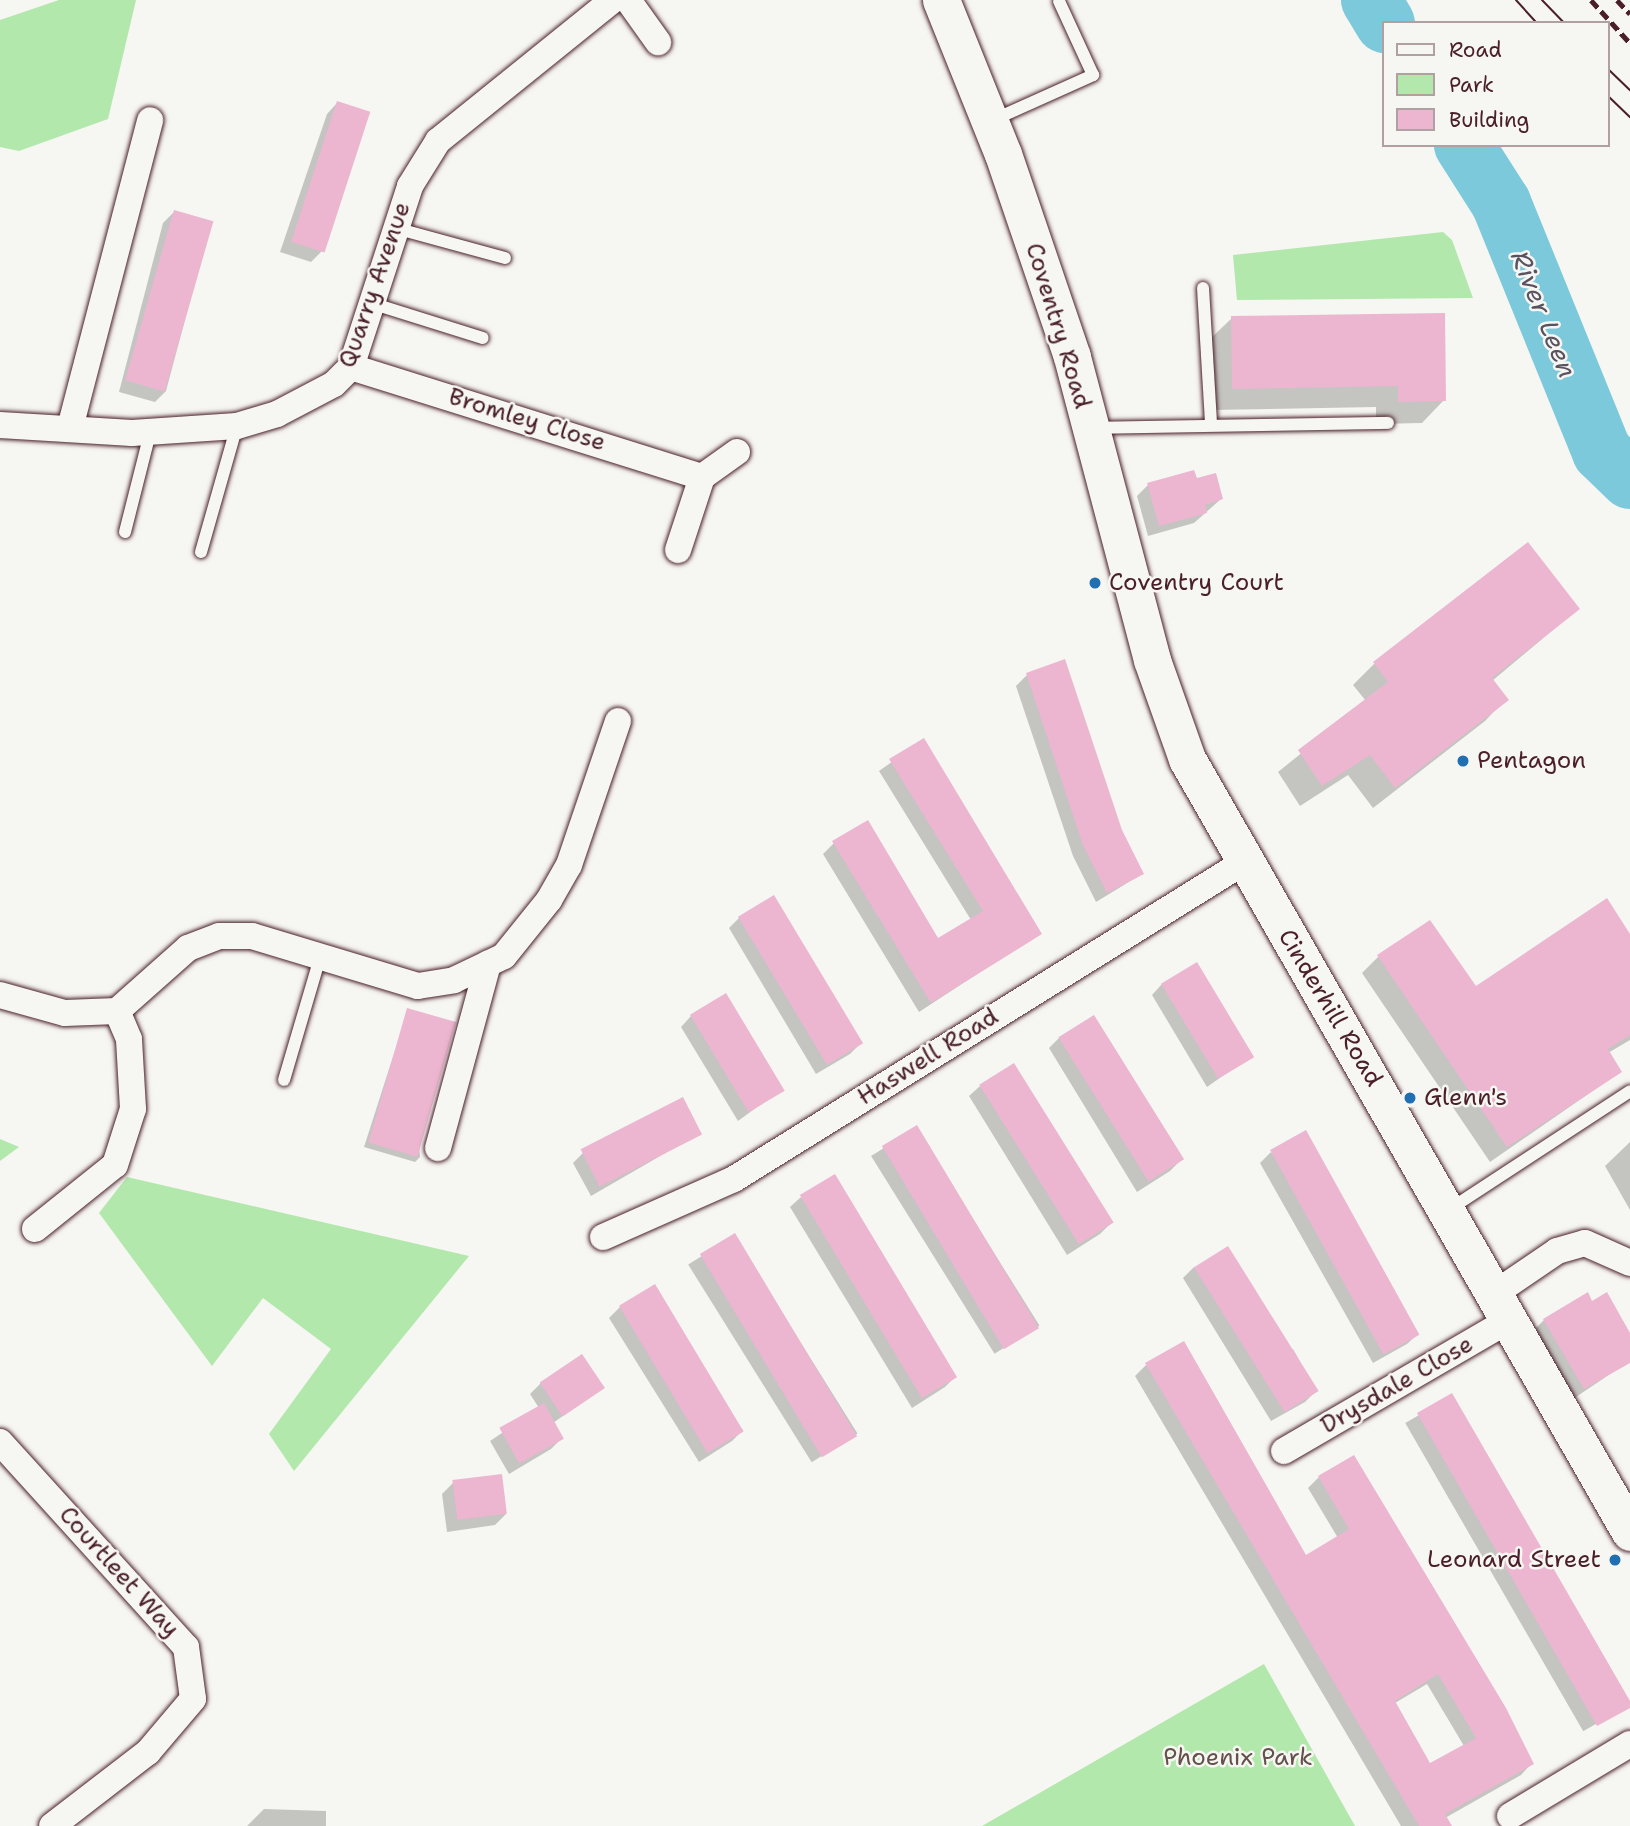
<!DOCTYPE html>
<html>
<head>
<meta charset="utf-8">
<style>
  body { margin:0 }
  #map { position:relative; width:1630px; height:1826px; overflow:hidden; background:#f6f6f2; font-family:"Shantell Sans",sans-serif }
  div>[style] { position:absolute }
  .green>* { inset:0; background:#b2e8ab }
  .shadow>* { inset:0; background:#0003; transform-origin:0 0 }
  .river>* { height:60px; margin:-30px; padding:0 30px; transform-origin:30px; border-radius:30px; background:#7dc9dc }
  .building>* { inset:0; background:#ecb6d0; transform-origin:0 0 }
  .roads { filter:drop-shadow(0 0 2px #4a1f2b) drop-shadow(0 0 2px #4a1f2b) }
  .lane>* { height:12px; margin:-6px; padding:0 6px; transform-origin:6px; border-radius:6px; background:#f6f6f2 }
  .street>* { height:26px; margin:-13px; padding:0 13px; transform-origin:13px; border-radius:13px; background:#f6f6f2 }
  .secondary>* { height:37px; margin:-18.5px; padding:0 18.5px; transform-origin:18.5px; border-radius:18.5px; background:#f6f6f2 }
  .tram>* { height:2px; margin:-1px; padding:0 1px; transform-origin:1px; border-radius:1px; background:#4a1f2b }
  .rail>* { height:5px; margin-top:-2.5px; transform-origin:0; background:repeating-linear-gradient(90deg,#4a1f2b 0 10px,transparent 0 15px) }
  .dots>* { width:19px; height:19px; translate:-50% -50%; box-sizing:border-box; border:4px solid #f6f6f2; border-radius:50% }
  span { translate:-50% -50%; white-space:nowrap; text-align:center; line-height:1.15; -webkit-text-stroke:5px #f6f6f2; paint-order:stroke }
  .street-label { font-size:24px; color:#4a1f2b }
  .poi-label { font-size:24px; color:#4a1f2b }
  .left { translate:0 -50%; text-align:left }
  .right { translate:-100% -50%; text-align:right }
  .park-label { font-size:24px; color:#64514b }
  .water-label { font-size:26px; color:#595260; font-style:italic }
  .legend { position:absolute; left:1382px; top:21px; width:228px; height:126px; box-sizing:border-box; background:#f6f6f2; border:2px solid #b1a0a2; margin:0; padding:9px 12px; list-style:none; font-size:21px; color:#4a1f2b }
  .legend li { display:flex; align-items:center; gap:14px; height:35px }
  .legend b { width:35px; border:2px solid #b1a0a2 }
</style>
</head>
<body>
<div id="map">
  <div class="green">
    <div style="clip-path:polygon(59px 0,136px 0,108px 119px,19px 151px,0 147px,0 20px)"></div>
    <div style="clip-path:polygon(1443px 232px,1452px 240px,1473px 298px,1237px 300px,1233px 255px)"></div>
    <div style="clip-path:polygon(0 1139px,19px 1147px,0 1161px)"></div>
    <div style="clip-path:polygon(127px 1177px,469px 1256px,294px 1471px,269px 1434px,331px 1349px,263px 1298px,212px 1366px,99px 1213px)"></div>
    <div style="clip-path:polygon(1264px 1664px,1355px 1826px,982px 1826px)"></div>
  </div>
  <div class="shadow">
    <div style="clip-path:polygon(337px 103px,322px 251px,311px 262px,280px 252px,327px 114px)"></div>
    <div style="clip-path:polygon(174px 212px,211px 222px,166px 391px,155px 402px,119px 392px,163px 223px)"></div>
    <div style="clip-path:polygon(1232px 318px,1444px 400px,1422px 423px,1376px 424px,1376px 407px,1211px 410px,1209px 340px)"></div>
    <div style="clip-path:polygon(1195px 480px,1221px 499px,1194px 523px,1148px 536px,1137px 496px,1148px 485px)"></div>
    <div style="clip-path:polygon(1578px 609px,1492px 681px,1506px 699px,1485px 721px,1373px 808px,1348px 775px,1300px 806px,1278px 772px,1366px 701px,1353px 685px,1374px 664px)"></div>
    <div style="clip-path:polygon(1027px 675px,1142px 874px,1096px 902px,1073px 856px,1016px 686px)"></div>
    <div style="clip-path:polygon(923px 740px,1040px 933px,919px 1012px,823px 854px,834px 843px,938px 940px,971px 920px,879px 771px)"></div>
    <div style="clip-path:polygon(740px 917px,861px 1043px,850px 1054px,816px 1074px,729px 928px)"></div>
    <div style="clip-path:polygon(1630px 938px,1630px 1040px,1608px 1053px,1620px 1072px,1490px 1162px,1362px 973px,1379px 956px,1475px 988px)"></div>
    <div style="clip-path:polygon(1162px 984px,1251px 1056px,1207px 1087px,1152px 995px)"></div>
    <div style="clip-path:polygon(408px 1010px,420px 1157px,415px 1162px,364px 1147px)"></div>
    <div style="clip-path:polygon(691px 1016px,782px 1089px,738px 1121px,681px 1027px)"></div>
    <div style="clip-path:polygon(1060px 1037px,1181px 1160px,1170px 1171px,1137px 1192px,1049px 1048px)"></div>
    <div style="clip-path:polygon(980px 1086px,1111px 1223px,1100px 1234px,1067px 1255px,969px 1096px)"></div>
    <div style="left:916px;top:1128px;width:233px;height:53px;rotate:58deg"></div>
    <div style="clip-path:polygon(700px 1133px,591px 1196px,573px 1163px,584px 1152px)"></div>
    <div style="clip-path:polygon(1630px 1142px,1630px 1210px,1605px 1166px)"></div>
    <div style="clip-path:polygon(1271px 1152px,1418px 1334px,1407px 1344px,1373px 1363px,1260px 1163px)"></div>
    <div style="clip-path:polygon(801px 1197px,956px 1376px,945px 1387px,912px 1408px,790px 1207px)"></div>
    <div style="left:734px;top:1236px;width:233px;height:54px;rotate:58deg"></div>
    <div style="clip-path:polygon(1194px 1267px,1287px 1353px,1293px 1349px,1316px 1391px,1305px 1402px,1271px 1421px,1183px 1278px)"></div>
    <div style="clip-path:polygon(1592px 1303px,1630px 1337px,1628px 1362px,1573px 1399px,1533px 1331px,1544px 1320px)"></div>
    <div style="clip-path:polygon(620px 1307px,743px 1430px,732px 1441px,699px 1462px,609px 1318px)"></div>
    <div style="clip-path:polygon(evenodd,1146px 1365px,1305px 1558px,1338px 1538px,1308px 1488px,1319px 1477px,1531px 1764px,1521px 1775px,1445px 1818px,1450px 1826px,1401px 1826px,1135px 1376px,1146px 1365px,1427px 1684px,1464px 1746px,1429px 1765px,1395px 1703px,1427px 1684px)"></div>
    <div style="clip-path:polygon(541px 1383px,602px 1388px,553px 1423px,562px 1438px,551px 1449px,509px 1474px,490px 1441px,539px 1408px,530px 1394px)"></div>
    <div style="left:1452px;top:1396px;width:356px;height:54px;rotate:60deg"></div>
    <div style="clip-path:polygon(453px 1483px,506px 1514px,495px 1525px,447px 1532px,442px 1494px)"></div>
    <div style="clip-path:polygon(264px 1809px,326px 1811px,326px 1826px,247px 1826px)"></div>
  </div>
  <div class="river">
    <div style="left:1371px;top:0;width:27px;rotate:59deg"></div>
    <div style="left:1464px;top:145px;width:69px;rotate:57.5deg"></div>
    <div style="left:1501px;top:203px;width:269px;rotate:67.9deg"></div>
    <div style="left:1602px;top:452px;width:39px;rotate:44deg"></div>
  </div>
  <div class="building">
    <div style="left:337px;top:101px;width:35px;height:148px;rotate:18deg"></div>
    <div style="left:174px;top:210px;width:41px;height:177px;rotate:16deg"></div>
    <div style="clip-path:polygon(1445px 313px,1446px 401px,1398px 402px,1398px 386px,1232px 389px,1231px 316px)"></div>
    <div style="clip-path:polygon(1194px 470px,1197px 478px,1216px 473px,1223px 499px,1205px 505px,1207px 513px,1159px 526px,1147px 483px)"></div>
    <div style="clip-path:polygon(1528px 542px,1580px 609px,1492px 678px,1509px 700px,1395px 788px,1370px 755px,1322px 786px,1298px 750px,1388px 682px,1373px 662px)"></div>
    <div style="clip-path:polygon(1065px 659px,1122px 830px,1144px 874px,1107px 893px,1083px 845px,1026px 673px)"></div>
    <div style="clip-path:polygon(924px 738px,1042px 934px,931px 1003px,832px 841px,868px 820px,938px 938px,983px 911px,889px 759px)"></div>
    <div style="left:774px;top:895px;width:173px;height:42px;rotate:59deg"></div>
    <div style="clip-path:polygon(1607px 898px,1630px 934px,1630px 1035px,1608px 1049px,1622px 1072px,1507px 1147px,1377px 955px,1430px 920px,1476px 986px)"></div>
    <div style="left:1197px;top:962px;width:111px;height:42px;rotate:59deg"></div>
    <div style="left:726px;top:993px;width:114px;height:42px;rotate:59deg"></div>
    <div style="left:407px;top:1008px;width:51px;height:140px;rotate:16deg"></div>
    <div style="left:1094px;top:1015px;width:170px;height:42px;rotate:58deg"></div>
    <div style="left:1014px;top:1063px;width:188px;height:41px;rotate:58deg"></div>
    <div style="left:683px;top:1097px;width:42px;height:115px;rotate:63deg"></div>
    <div style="left:917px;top:1125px;width:237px;height:41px;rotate:59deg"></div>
    <div style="left:1306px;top:1130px;width:234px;height:41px;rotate:61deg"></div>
    <div style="left:835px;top:1174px;width:237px;height:41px;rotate:59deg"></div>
    <div style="left:735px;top:1233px;width:237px;height:41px;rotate:59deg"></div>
    <div style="left:1228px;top:1246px;width:171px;height:40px;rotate:58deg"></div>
    <div style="left:655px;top:1284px;width:172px;height:42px;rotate:59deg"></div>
    <div style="clip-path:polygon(1588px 1292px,1592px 1301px,1607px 1292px,1630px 1333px,1630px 1363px,1584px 1389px,1543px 1319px)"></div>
    <div style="clip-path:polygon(evenodd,1184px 1341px,1306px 1555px,1349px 1529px,1318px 1476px,1354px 1455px,1506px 1708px,1534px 1764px,1445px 1814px,1452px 1826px,1419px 1826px,1145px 1363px,1184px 1341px,1438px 1674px,1476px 1738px,1430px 1763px,1395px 1701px,1438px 1674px)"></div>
    <div style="left:582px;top:1354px;width:41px;height:51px;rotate:56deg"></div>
    <div style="clip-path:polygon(1452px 1393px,1630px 1701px,1630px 1708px,1597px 1726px,1417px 1413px)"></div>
    <div style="left:544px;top:1403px;width:41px;height:51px;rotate:61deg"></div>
    <div style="left:502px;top:1474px;width:40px;height:50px;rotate:83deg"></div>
  </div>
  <div class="roads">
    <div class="lane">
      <div style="left:993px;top:120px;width:110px;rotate:-24.2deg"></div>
      <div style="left:1093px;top:75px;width:81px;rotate:-114.7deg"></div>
      <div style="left:395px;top:228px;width:114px;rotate:15.3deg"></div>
      <div style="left:1203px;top:288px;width:136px;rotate:86.6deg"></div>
      <div style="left:371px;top:303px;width:117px;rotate:17.4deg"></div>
      <div style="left:1093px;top:428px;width:295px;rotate:-1deg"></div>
      <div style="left:125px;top:532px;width:102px;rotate:-75.8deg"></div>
      <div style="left:201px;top:552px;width:131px;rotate:-74.1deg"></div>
      <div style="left:284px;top:1080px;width:127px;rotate:-73.6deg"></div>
      <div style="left:1450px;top:1209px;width:215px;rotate:-33.2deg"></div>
    </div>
    <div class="street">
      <div style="left:628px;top:0;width:52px;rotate:54.5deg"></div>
      <div style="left:351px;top:367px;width:368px;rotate:17.4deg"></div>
      <div style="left:702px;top:477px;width:43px;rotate:-35.5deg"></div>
      <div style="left:0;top:425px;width:132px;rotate:3.5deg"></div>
      <div style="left:132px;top:433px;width:105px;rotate:-3.8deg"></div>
      <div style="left:237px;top:426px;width:42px;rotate:-16.7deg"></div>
      <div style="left:277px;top:414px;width:64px;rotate:-27.8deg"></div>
      <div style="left:334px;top:384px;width:24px;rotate:-45deg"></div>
      <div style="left:351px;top:367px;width:190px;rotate:-71.9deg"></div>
      <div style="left:410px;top:186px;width:53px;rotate:-58.1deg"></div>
      <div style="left:438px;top:141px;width:225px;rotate:-38.9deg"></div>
      <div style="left:70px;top:428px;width:318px;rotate:-75.4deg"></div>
      <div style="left:678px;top:550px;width:77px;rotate:-71.8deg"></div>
      <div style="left:0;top:995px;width:67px;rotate:15.5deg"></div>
      <div style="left:65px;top:1013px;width:52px;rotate:-2.2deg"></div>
      <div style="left:117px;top:1011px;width:95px;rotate:-41.6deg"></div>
      <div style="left:188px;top:948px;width:33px;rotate:-21deg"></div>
      <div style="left:219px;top:936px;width:33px"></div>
      <div style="left:252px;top:936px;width:173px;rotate:16.8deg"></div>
      <div style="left:418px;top:986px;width:36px;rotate:-9deg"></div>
      <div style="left:454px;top:980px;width:55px;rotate:-25.6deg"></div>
      <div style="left:504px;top:956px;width:72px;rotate:-51.2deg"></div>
      <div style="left:549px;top:900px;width:40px;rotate:-60.3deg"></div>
      <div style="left:569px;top:865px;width:152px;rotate:-71.2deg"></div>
      <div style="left:438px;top:1148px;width:191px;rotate:-74.8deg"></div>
      <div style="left:35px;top:1229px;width:102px;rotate:-38.7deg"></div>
      <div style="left:115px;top:1165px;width:59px;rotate:-72.2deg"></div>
      <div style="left:133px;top:1109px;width:70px;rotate:-93.3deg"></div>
      <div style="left:129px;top:1039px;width:30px;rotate:-113deg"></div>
      <div style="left:603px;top:1237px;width:143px;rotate:-23.9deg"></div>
      <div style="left:734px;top:1179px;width:600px;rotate:-31.86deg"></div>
      <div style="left:1494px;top:1294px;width:76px;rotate:-34.3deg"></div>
      <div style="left:1557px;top:1251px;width:29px;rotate:-16deg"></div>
      <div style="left:1585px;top:1243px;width:49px;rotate:24deg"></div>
      <div style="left:0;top:1442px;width:277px;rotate:47.8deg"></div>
      <div style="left:186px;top:1647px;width:52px;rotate:82.3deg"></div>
      <div style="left:193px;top:1699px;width:70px;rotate:130.3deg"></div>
      <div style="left:148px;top:1752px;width:121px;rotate:142.4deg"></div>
      <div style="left:1284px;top:1451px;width:260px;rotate:-30.2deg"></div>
      <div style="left:1510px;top:1816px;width:140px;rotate:-31deg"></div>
    </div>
    <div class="secondary">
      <div style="left:941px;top:0;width:166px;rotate:68.1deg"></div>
      <div style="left:1003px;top:154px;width:214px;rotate:71.2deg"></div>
      <div style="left:1072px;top:357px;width:313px;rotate:75.2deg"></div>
      <div style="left:1152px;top:660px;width:105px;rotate:70.5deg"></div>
      <div style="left:1187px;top:759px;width:891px;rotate:60.18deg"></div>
    </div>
  </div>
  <div class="tram">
    <div style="left:1516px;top:0;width:31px;rotate:48deg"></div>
    <div style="left:1542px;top:0;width:32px;rotate:46deg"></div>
    <div style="left:1607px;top:68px;width:32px;rotate:44deg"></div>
    <div style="left:1607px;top:95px;width:32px;rotate:44deg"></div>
  </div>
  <div class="rail">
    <div style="left:1591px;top:0;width:58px;rotate:47.8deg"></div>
    <div style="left:1617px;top:0;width:19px;rotate:47deg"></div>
  </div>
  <div class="dots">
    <div style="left:1095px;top:583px;background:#1f6fb2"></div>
    <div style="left:1463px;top:761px;background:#1f6fb2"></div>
    <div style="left:1410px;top:1098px;background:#1f6fb2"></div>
    <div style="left:1615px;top:1560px;background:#1f6fb2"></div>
  </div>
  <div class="street-label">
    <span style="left:375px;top:285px;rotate:-71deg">Quarry Avenue</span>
    <span style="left:1058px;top:326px;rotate:73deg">Coventry Road</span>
    <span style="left:527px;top:420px;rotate:17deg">Bromley Close</span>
    <span style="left:1330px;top:1008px;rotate:59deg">Cinderhill Road</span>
    <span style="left:928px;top:1057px;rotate:-32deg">Haswell Road</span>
    <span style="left:1397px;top:1385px;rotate:-30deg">Drysdale Close</span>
    <span style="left:119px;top:1572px;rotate:48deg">Courtleet Way</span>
  </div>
  <div class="poi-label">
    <span class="left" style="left:1109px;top:583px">Coventry Court</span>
    <span class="left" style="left:1477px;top:761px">Pentagon</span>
    <span class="left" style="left:1424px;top:1098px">Glenn's</span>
    <span class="right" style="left:1601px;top:1560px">Leonard Street</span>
  </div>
  <div class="park-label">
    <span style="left:1238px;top:1758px">Phoenix Park</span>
  </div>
  <div class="water-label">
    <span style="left:1544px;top:314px;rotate:68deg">River Leen</span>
  </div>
  <ul class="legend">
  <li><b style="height:9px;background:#f6f6f2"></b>Road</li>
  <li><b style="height:19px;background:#b2e8ab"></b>Park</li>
  <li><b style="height:19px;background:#ecb6d0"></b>Building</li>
  </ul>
</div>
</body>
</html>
